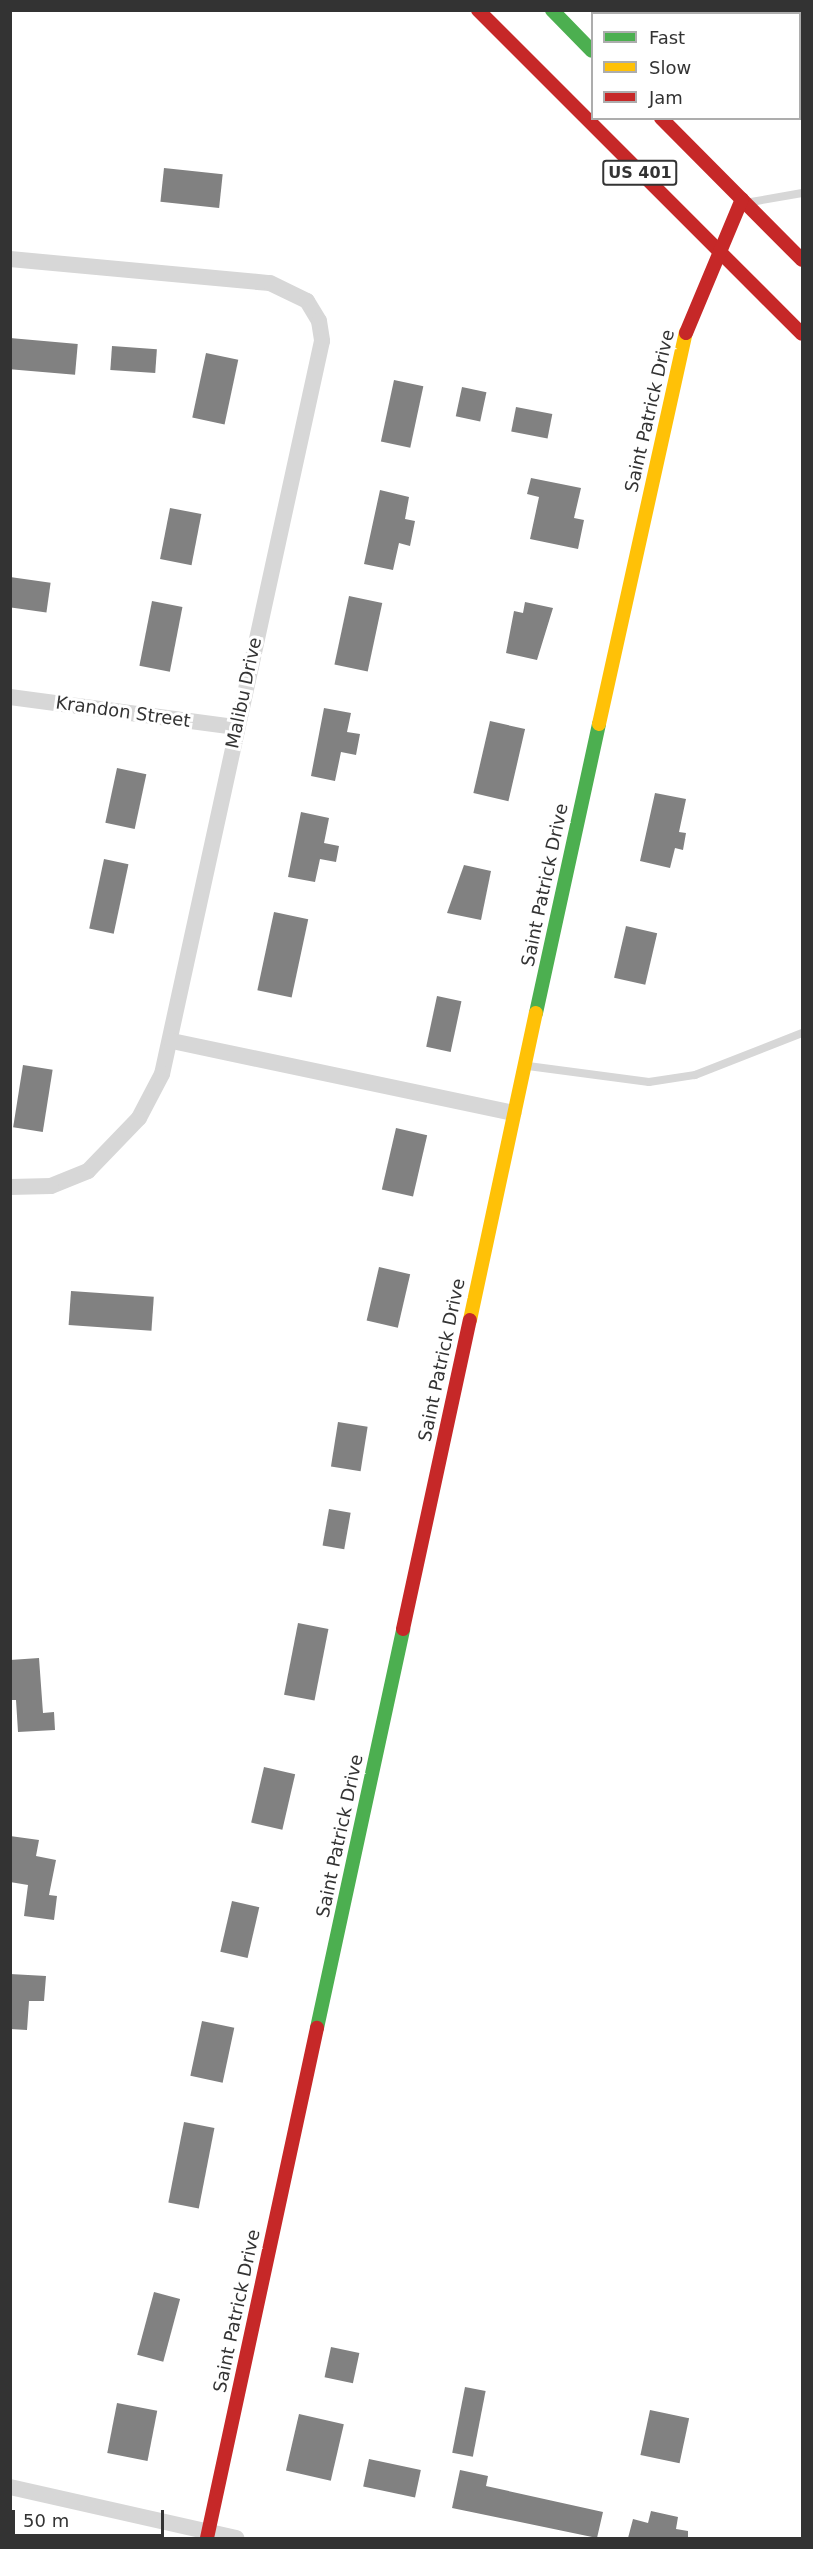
<!DOCTYPE html>
<html>
<head>
<meta charset="utf-8">
<style>
  body { margin:0 }
  #map { position:relative; width:813px; height:2549px; overflow:hidden; background:#fff; font-family:"DejaVu Sans",sans-serif }
  div>[style] { position:absolute }
  .building>* { inset:0; background:#818181; transform-origin:0 0 }
  .lane>* { height:8px; margin:-4px; padding:0 4px; transform-origin:4px; border-radius:4px; background:#d7d7d7 }
  .street>* { height:16px; margin:-8px; padding:0 8px; transform-origin:8px; border-radius:8px; background:#d7d7d7 }
  .fast>* { height:14px; margin:-7px; padding:0 7px; transform-origin:7px; border-radius:7px; background:#4caf50 }
  .slow>* { height:14px; margin:-7px; padding:0 7px; transform-origin:7px; border-radius:7px; background:#ffc107 }
  .jam>* { height:14px; margin:-7px; padding:0 7px; transform-origin:7px; border-radius:7px; background:#c62828 }
  span { translate:-50% -50%; white-space:nowrap; text-align:center; line-height:1.15; -webkit-text-stroke:6px #fff; paint-order:stroke }
  .shield-label span { padding:2px 4px; background:#fff; border:2px solid; border-radius:4px; -webkit-text-stroke-width:0 }
  .shield-label { font-size:16px; color:#333; font-weight:700 }
  .street-label { font-size:18px; color:#333 }
  .frame { position:absolute; inset:0; border:12px solid #333; pointer-events:none }
  .legend { position:absolute; left:591px; top:12px; width:210px; height:108px; box-sizing:border-box; background:#fff; border:2px solid #adadad; margin:0; padding:8px 10px; list-style:none; font-size:18px; color:#333 }
  .legend li { display:flex; align-items:center; gap:12px; height:30px }
  .legend b { width:30px; border:2px solid #adadad }
  .scale { position:absolute; left:12px; top:2510px; width:152px; height:27px; box-sizing:border-box; border:3px solid #333; border-top:0; padding-left:8px; font-size:18px; line-height:21px; white-space:nowrap; color:#333; -webkit-text-stroke:4px #fff; paint-order:stroke }
</style>
</head>
<body>
<div id="map">
  <div class="building">
    <div style="left:164px;top:168px;width:59px;height:34px;rotate:6deg"></div>
    <div style="left:10px;top:338px;width:68px;height:31px;rotate:5deg"></div>
    <div style="left:112px;top:346px;width:45px;height:24px;rotate:4deg"></div>
    <div style="left:206px;top:353px;width:33px;height:66px;rotate:12deg"></div>
    <div style="left:394px;top:380px;width:30px;height:63px;rotate:12deg"></div>
    <div style="left:462px;top:387px;width:25px;height:30px;rotate:12deg"></div>
    <div style="left:516px;top:407px;width:37px;height:25px;rotate:11deg"></div>
    <div style="clip-path:polygon(531px 478px,581px 488px,574px 518px,584px 520px,578px 549px,530px 539px,539px 497px,527px 494px)"></div>
    <div style="clip-path:polygon(380px 490px,409px 497px,405px 519px,415px 521px,410px 546px,399px 543px,393px 570px,364px 564px)"></div>
    <div style="left:170px;top:508px;width:32px;height:52px;rotate:11deg"></div>
    <div style="left:10px;top:577px;width:41px;height:30px;rotate:8deg"></div>
    <div style="left:349px;top:596px;width:34px;height:70px;rotate:12deg"></div>
    <div style="left:152px;top:601px;width:31px;height:66px;rotate:11deg"></div>
    <div style="clip-path:polygon(525px 602px,553px 608px,537px 660px,506px 653px,514px 611px,523px 613px)"></div>
    <div style="clip-path:polygon(324px 708px,351px 713px,347px 732px,360px 734px,356px 755px,341px 752px,335px 781px,311px 776px)"></div>
    <div style="left:490px;top:721px;width:36px;height:74px;rotate:13deg"></div>
    <div style="left:117px;top:768px;width:30px;height:56px;rotate:12deg"></div>
    <div style="clip-path:polygon(655px 793px,686px 799px,679px 832px,686px 833px,683px 850px,675px 848px,670px 868px,640px 861px)"></div>
    <div style="clip-path:polygon(301px 812px,329px 818px,324px 843px,339px 846px,336px 862px,320px 859px,315px 882px,288px 877px)"></div>
    <div style="left:104px;top:859px;width:25px;height:71px;rotate:12deg"></div>
    <div style="clip-path:polygon(464px 865px,491px 871px,481px 920px,447px 913px)"></div>
    <div style="left:274px;top:912px;width:35px;height:80px;rotate:12deg"></div>
    <div style="left:626px;top:926px;width:32px;height:53px;rotate:13deg"></div>
    <div style="left:437px;top:996px;width:25px;height:52px;rotate:12deg"></div>
    <div style="left:23px;top:1065px;width:30px;height:63px;rotate:9deg"></div>
    <div style="left:396px;top:1128px;width:32px;height:63px;rotate:13deg"></div>
    <div style="left:379px;top:1267px;width:32px;height:55px;rotate:13deg"></div>
    <div style="left:71px;top:1291px;width:83px;height:34px;rotate:4deg"></div>
    <div style="left:338px;top:1422px;width:30px;height:45px;rotate:9deg"></div>
    <div style="left:329px;top:1509px;width:22px;height:37px;rotate:10deg"></div>
    <div style="left:298px;top:1623px;width:31px;height:73px;rotate:11deg"></div>
    <div style="clip-path:polygon(39px 1658px,43px 1713px,54px 1712px,55px 1730px,18px 1732px,16px 1700px,10px 1700px,10px 1660px)"></div>
    <div style="left:264px;top:1767px;width:32px;height:57px;rotate:13deg"></div>
    <div style="clip-path:polygon(10px 1836px,39px 1840px,36px 1856px,56px 1860px,49px 1895px,57px 1896px,54px 1920px,24px 1916px,28px 1885px,10px 1882px)"></div>
    <div style="left:232px;top:1901px;width:28px;height:52px;rotate:13deg"></div>
    <div style="clip-path:polygon(10px 1974px,46px 1976px,44px 2001px,29px 2001px,27px 2030px,10px 2029px)"></div>
    <div style="left:202px;top:2021px;width:33px;height:56px;rotate:12deg"></div>
    <div style="left:184px;top:2122px;width:31px;height:82px;rotate:11deg"></div>
    <div style="left:154px;top:2292px;width:27px;height:65px;rotate:15deg"></div>
    <div style="left:331px;top:2347px;width:29px;height:31px;rotate:12deg"></div>
    <div style="left:465px;top:2387px;width:21px;height:67px;rotate:11deg"></div>
    <div style="left:117px;top:2403px;width:41px;height:51px;rotate:11deg"></div>
    <div style="left:650px;top:2410px;width:40px;height:46px;rotate:12deg"></div>
    <div style="left:299px;top:2414px;width:46px;height:58px;rotate:13deg"></div>
    <div style="left:369px;top:2459px;width:53px;height:28px;rotate:12deg"></div>
    <div style="clip-path:polygon(460px 2470px,488px 2476px,486px 2486px,603px 2512px,597px 2538px,452px 2508px)"></div>
    <div style="clip-path:polygon(651px 2511px,678px 2517px,676px 2529px,688px 2531px,688px 2538px,628px 2538px,633px 2519px,648px 2523px)"></div>
  </div>
  <div class="lane">
    <div style="left:751px;top:202px;width:52px;rotate:-10deg"></div>
    <div style="left:528px;top:1066px;width:122px;rotate:7.5deg"></div>
    <div style="left:649px;top:1082px;width:47px;rotate:-8.7deg"></div>
    <div style="left:695px;top:1075px;width:115px;rotate:-21.4deg"></div>
  </div>
  <div class="street">
    <div style="left:10px;top:259px;width:261px;rotate:5.3deg"></div>
    <div style="left:270px;top:283px;width:41px;rotate:25.9deg"></div>
    <div style="left:307px;top:301px;width:23px;rotate:59deg"></div>
    <div style="left:319px;top:321px;width:20px;rotate:81deg"></div>
    <div style="left:322px;top:341px;width:750px;rotate:102.31deg"></div>
    <div style="left:162px;top:1074px;width:50px;rotate:117.6deg"></div>
    <div style="left:139px;top:1118px;width:74px;rotate:133.9deg"></div>
    <div style="left:88px;top:1171px;width:40px;rotate:158deg"></div>
    <div style="left:51px;top:1186px;width:41px;rotate:178.6deg"></div>
    <div style="left:10px;top:697px;width:228px;rotate:7.6deg"></div>
    <div style="left:172px;top:1041px;width:349px;rotate:11.9deg"></div>
    <div style="left:10px;top:2487px;width:232px;rotate:12.7deg"></div>
  </div>
  <div class="fast">
    <div style="left:552px;top:10px;width:57px;rotate:45.7deg"></div>
    <div style="left:536px;top:1013px;width:296px;rotate:-77.7deg"></div>
    <div style="left:317px;top:2028px;width:408px;rotate:-77.8deg"></div>
  </div>
  <div class="slow">
    <div style="left:599px;top:724px;width:401px;rotate:-77.5deg"></div>
    <div style="left:470px;top:1320px;width:314px;rotate:-77.9deg"></div>
  </div>
  <div class="jam">
    <div style="left:478px;top:10px;width:458px;rotate:45deg"></div>
    <div style="left:661px;top:118px;width:200px;rotate:45.2deg"></div>
    <div style="left:686px;top:333px;width:145px;rotate:-67.3deg"></div>
    <div style="left:403px;top:1629px;width:316px;rotate:-77.8deg"></div>
    <div style="left:207px;top:2538px;width:522px;rotate:-77.83deg"></div>
  </div>
  <div class="shield-label">
    <span style="left:640px;top:173px">US 401</span>
  </div>
  <div class="street-label">
    <span style="left:650px;top:411px;rotate:-77deg">Saint Patrick Drive</span>
    <span style="left:244px;top:693px;rotate:-78deg">Malibu Drive</span>
    <span style="left:123px;top:712px;rotate:8deg">Krandon Street</span>
    <span style="left:545px;top:885px;rotate:-78deg">Saint Patrick Drive</span>
    <span style="left:442px;top:1360px;rotate:-78deg">Saint Patrick Drive</span>
    <span style="left:340px;top:1836px;rotate:-78deg">Saint Patrick Drive</span>
    <span style="left:237px;top:2311px;rotate:-78deg">Saint Patrick Drive</span>
  </div>
  <div class="frame"></div>
  <ul class="legend">
  <li><b style="height:8px;background:#4caf50"></b>Fast</li>
  <li><b style="height:8px;background:#ffc107"></b>Slow</li>
  <li><b style="height:8px;background:#c62828"></b>Jam</li>
  </ul>
  <div class="scale">50 m</div>
</div>
</body>
</html>
